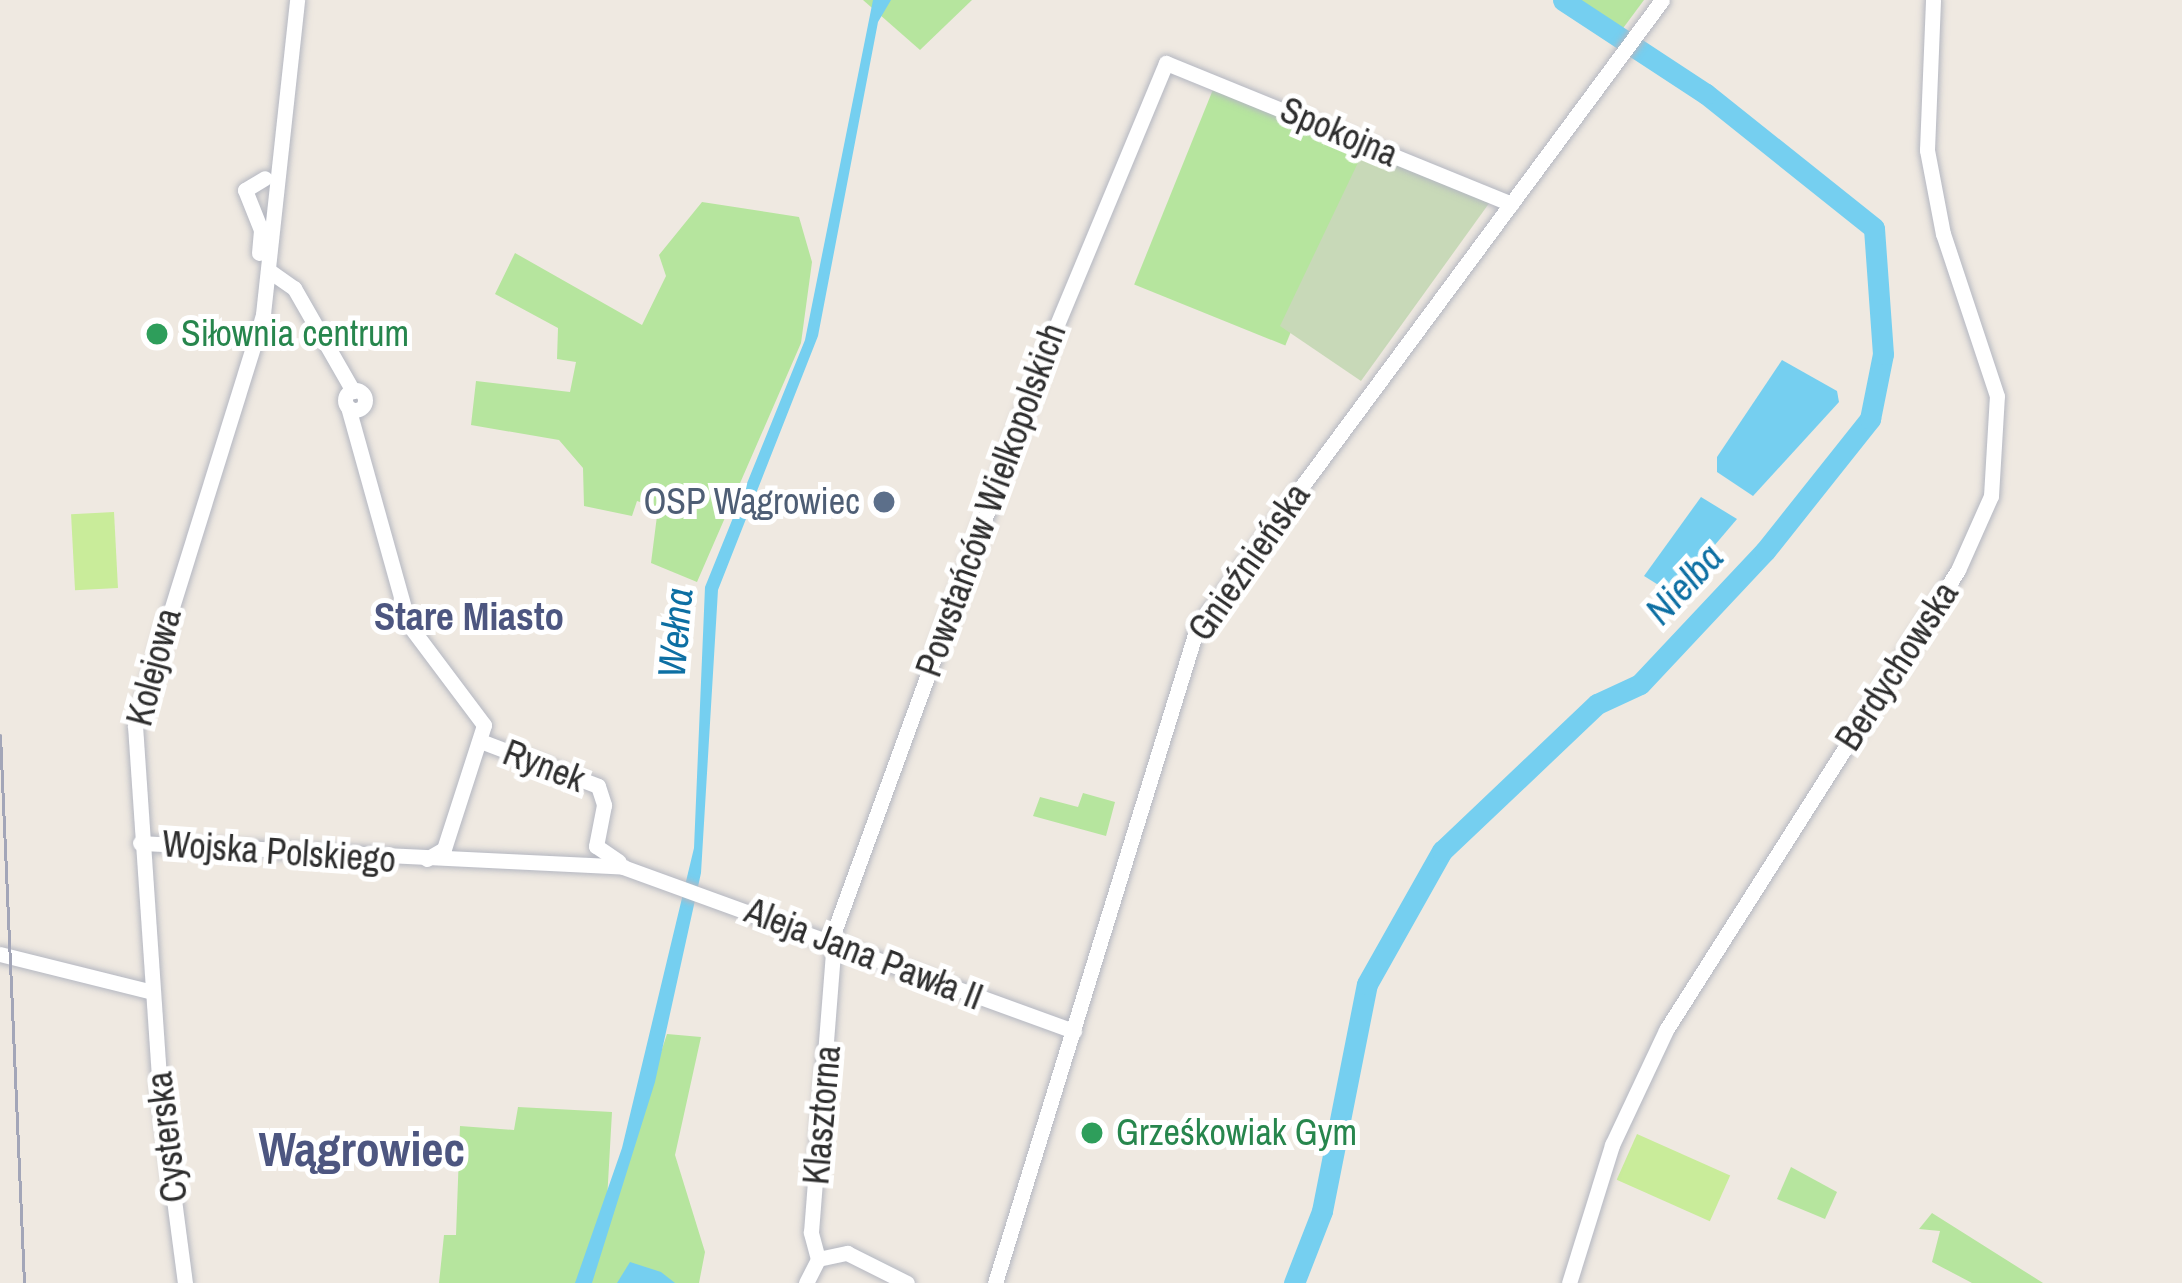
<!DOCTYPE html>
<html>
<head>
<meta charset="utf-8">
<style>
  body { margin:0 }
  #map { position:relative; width:2182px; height:1283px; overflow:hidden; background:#efe9e1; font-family:"Archivo Narrow",sans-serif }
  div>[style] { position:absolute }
  .green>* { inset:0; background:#b6e59e; transform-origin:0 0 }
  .cemetery>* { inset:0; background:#c8d9b8 }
  .pitch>* { inset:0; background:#c9ec9a; transform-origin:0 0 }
  .water>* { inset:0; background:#75cff0 }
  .river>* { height:21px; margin:-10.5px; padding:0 10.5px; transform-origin:10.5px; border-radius:10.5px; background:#75cff0 }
  .roads { filter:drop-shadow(0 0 3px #b4b7c1) drop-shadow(0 0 3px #b4b7c1) }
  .secondary>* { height:15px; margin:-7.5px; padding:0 7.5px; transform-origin:7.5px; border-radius:7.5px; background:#fff }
  .secondary>.ring { margin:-7.5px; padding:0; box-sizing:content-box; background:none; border:15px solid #fff; border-radius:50% }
  .rail>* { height:3px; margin:-1.5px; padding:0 1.5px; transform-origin:1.5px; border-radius:1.5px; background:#a3a6b8 }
  .dots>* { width:33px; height:33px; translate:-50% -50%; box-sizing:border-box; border:6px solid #fff; border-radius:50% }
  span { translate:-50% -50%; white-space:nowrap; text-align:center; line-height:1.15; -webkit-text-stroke:10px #fff; paint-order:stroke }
  .street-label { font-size:36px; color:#2e2e2e }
  .leisure-label { font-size:36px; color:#27864d }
  .left { translate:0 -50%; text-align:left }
  .service-label { font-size:36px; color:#4e5e75 }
  .right { translate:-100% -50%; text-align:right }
  .water-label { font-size:39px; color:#0d6fa3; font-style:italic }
  .neighbourhood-label { font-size:39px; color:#4d5680; font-weight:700 }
  .district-label { font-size:48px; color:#4d5680; font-weight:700 }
</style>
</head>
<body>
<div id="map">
  <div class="green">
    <div style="clip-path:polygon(863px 0,972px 0,920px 50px)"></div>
    <div style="clip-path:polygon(1573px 0,1644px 0,1621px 31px)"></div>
    <div style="left:1214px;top:87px;width:163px;height:213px;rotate:22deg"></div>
    <div style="clip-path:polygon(702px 202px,799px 217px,812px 262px,801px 343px,697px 582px,651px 563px,658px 508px,637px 501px,632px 516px,584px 506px,583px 468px,559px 440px,471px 425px,476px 381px,570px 392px,576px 362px,557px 359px,558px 328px,495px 294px,515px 253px,642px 325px,666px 276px,659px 255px)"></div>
    <div style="clip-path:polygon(1083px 793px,1115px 802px,1106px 836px,1033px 816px,1040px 797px,1078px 807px)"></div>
    <div style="clip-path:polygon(667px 1034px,701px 1037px,675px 1155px,705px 1252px,699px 1283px,439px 1283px,444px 1235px,456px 1235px,460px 1126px,514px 1130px,518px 1107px,612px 1112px,606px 1218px)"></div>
    <div style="clip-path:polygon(1791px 1167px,1837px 1192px,1825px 1219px,1777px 1199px)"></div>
    <div style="clip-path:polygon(1932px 1213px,2043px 1283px,1972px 1283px,1932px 1262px,1940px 1231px,1919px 1229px)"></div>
  </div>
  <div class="cemetery">
    <div style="clip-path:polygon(1365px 148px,1490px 202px,1361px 381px,1280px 326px)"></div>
  </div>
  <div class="pitch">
    <div style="left:114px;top:512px;width:76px;height:43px;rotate:87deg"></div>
    <div style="left:1637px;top:1134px;width:102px;height:50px;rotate:24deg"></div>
  </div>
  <div class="water">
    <div style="clip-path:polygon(873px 0,891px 0,878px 22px,818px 336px,718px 590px,701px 873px,655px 1082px,592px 1283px,575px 1283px,622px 1148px,694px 848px,705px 587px,805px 340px)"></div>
    <div style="clip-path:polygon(1558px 0,1573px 0,1621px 31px,1613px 42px)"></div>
    <div style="clip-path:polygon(1782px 360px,1837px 391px,1839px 402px,1753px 496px,1717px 472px,1717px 457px)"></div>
    <div style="clip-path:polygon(1701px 497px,1737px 519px,1673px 594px,1644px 576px)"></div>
    <div style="clip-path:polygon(630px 1262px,661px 1272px,675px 1283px,617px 1283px)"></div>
  </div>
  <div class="river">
    <div style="left:1294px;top:1283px;width:77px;rotate:-68.7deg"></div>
    <div style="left:1322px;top:1211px;width:231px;rotate:-78.8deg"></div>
    <div style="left:1367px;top:984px;width:153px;rotate:-60.6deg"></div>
    <div style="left:1442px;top:851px;width:214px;rotate:-43.5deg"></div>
    <div style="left:1597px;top:704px;width:47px;rotate:-24.9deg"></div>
    <div style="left:1640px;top:684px;width:183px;rotate:-46.8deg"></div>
    <div style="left:1765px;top:551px;width:169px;rotate:-51.5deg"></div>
    <div style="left:1870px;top:419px;width:66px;rotate:-78.7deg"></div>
    <div style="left:1883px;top:354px;width:126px;rotate:-94.1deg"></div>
    <div style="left:1874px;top:228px;width:215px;rotate:-141.4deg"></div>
    <div style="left:1706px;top:94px;width:171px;rotate:-146.7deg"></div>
  </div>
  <div class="roads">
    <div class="secondary">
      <div style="left:259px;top:253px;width:23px;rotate:-85deg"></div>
      <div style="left:261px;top:230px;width:43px;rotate:-111.8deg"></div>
      <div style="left:245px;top:190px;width:23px;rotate:-31deg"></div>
      <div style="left:268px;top:270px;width:32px;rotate:35deg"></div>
      <div style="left:294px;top:288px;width:119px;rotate:60.2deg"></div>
      <div class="ring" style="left:345px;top:390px;width:5px;height:5px"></div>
      <div style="left:348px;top:407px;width:226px;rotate:74.4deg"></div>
      <div style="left:409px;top:625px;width:125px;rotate:53.1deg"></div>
      <div style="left:484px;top:725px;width:130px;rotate:107.9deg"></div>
      <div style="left:444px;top:849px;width:20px;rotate:150deg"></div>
      <div style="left:483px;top:742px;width:123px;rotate:20.9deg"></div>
      <div style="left:598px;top:786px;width:20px;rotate:72deg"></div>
      <div style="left:604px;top:805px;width:42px;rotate:101deg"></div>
      <div style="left:596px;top:846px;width:27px;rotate:34deg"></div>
      <div style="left:140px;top:843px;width:484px;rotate:2.8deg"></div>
      <div style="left:623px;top:867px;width:480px;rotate:20deg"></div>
      <div style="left:0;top:954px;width:157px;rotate:14deg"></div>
      <div style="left:818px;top:1259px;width:30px;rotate:-12deg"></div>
      <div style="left:847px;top:1253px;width:67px;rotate:26.6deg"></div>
      <div style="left:185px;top:1283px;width:193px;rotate:-97.5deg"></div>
      <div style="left:160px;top:1092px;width:367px;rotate:-93.9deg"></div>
      <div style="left:135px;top:726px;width:431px;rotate:-72.7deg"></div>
      <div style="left:263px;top:314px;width:316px;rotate:-83.8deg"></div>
      <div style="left:806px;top:1283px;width:27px;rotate:-63deg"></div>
      <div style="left:818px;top:1259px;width:28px;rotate:-105deg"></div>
      <div style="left:811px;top:1232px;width:304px;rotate:-85.5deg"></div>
      <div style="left:835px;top:929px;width:615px;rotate:-69.95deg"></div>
      <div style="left:1046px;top:351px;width:312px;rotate:-67.4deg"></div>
      <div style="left:1166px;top:63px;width:373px;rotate:22.2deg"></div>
      <div style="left:995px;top:1283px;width:685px;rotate:-72.86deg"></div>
      <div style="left:1197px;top:628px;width:781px;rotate:-53.48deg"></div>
      <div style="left:1569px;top:1283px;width:145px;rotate:-72.7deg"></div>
      <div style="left:1612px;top:1145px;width:127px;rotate:-64.8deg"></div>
      <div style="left:1666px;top:1030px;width:545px;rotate:-57.59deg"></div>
      <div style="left:1958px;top:570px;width:81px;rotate:-66deg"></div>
      <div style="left:1991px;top:496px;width:100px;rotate:-86.6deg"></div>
      <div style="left:1997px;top:396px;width:171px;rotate:-108.4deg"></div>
      <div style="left:1943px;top:234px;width:86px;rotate:-100.8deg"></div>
      <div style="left:1927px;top:150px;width:150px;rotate:-87.7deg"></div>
    </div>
  </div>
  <div class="rail">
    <div style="left:0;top:735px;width:549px;rotate:87.49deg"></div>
  </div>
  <div class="dots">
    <div style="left:157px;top:334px;background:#2e9e5b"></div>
    <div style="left:884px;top:502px;background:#5c6f8a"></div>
    <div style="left:1092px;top:1133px;background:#2e9e5b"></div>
  </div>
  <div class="street-label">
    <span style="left:1339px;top:132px;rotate:23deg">Spokojna</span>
    <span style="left:991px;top:500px;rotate:-70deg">Powstańców Wielkopolskich</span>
    <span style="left:1249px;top:562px;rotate:-55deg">Gnieźnieńska</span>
    <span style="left:1897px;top:666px;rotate:-57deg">Berdychowska</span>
    <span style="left:154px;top:667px;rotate:-75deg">Kolejowa</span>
    <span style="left:544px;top:766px;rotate:21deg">Rynek</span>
    <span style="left:279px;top:852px;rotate:4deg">Wojska Polskiego</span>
    <span style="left:864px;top:954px;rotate:21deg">Aleja Jana Pawła II</span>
    <span style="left:822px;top:1115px;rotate:-85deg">Klasztorna</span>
    <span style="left:167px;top:1137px;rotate:-97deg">Cysterska</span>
  </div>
  <div class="leisure-label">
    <span class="left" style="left:181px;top:334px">Siłownia centrum</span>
    <span class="left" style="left:1116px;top:1133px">Grześkowiak Gym</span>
  </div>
  <div class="service-label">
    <span class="right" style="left:860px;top:502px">OSP Wągrowiec</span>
  </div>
  <div class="water-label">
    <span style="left:1684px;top:584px;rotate:-47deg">Nielba</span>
    <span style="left:675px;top:633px;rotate:-85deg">Wełna</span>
  </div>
  <div class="neighbourhood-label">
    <span style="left:469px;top:616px">Stare Miasto</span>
  </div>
  <div class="district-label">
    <span style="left:362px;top:1149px">Wągrowiec</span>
  </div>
</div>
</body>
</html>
